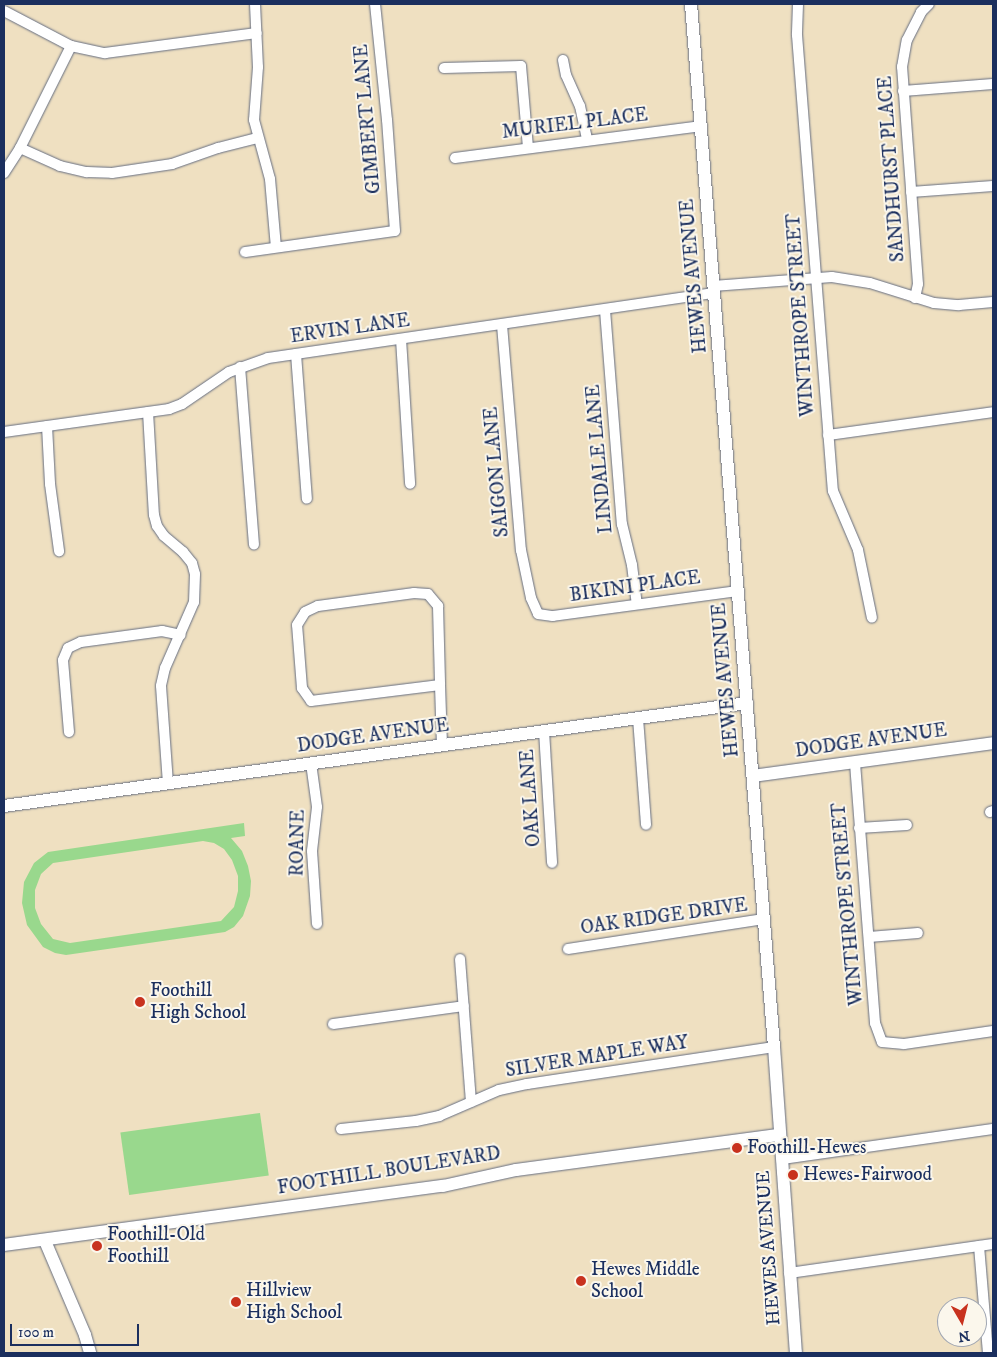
<!DOCTYPE html>
<html>
<head>
<meta charset="utf-8">
<style>
  body { margin:0 }
  #map { position:relative; width:997px; height:1357px; overflow:hidden; background:#efe0c1; font-family:"IM FELL DW Pica",serif }
  div>[style] { position:absolute }
  .green>* { inset:0; background:#99d88d; transform-origin:0 0 }
  .roads { filter:drop-shadow(0 0 1px #656d81) drop-shadow(0 0 1px #656d81) }
  .minor>* { height:10px; margin:-5px; padding:0 5px; transform-origin:5px; border-radius:5px; background:#fff }
  .tertiary>* { height:12px; margin:-6px; padding:0 6px; transform-origin:6px; border-radius:6px; background:#fff }
  .dots>* { width:14px; height:14px; translate:-50% -50%; box-sizing:border-box; border:2px solid #fbf7ec; border-radius:50% }
  span { translate:-50% -50%; white-space:nowrap; text-align:center; line-height:1.15; -webkit-text-stroke:4px #fbf7ec; paint-order:stroke }
  .street-label { font-size:19px; color:#1b2f5e }
  .poi-label { font-size:19px; color:#1b2f5e }
  .left { translate:0 -50%; text-align:left }
  .frame { position:absolute; inset:0; border:5px solid #1b2f5e; pointer-events:none }
  .north { position:absolute; left:937px; top:1297px; width:50px; height:50px; box-sizing:border-box; background:#fbf7ec; border:1px solid #a1a7b3; border-radius:50%; rotate:172deg; font-size:14px; font-weight:700; line-height:20px; text-align:center; color:#1b2f5e }
  .north::after { content:''; display:block; margin:auto; width:18px; height:22px; background:#c8321e; clip-path:polygon(50% 0,100% 100%,50% 72%,0 100%) }
  .scale { position:absolute; left:10px; top:1324px; width:129px; height:22px; box-sizing:border-box; border:2px solid #1b2f5e; border-top:0; padding-left:6px; font-size:15px; line-height:18px; white-space:nowrap; color:#1b2f5e; -webkit-text-stroke:4px #fbf7ec; paint-order:stroke }
</style>
</head>
<body>
<div id="map">
  <div class="green">
    <div style="clip-path:polygon(evenodd,244px 823px,245px 836px,231px 838px,242px 851px,248px 866px,251px 881px,250px 896px,243px 916px,234px 927px,225px 932px,66px 955px,55px 953px,43px 947px,27px 925px,22px 903px,24px 882px,34px 863px,48px 852px,244px 823px,203px 841px,214px 843px,224px 849px,232px 860px,238px 876px,238px 891px,234px 907px,221px 921px,70px 943px,53px 939px,41px 924px,35px 908px,35px 890px,41px 874px,53px 863px,203px 841px)"></div>
    <div style="left:260px;top:1113px;width:63px;height:141px;rotate:82deg"></div>
  </div>
  <div class="roads">
    <div class="minor">
      <div style="left:255px;top:4px;width:63px;rotate:87.3deg"></div>
      <div style="left:258px;top:67px;width:53px;rotate:94.3deg"></div>
      <div style="left:254px;top:120px;width:61px;rotate:74.8deg"></div>
      <div style="left:270px;top:179px;width:68px;rotate:85deg"></div>
      <div style="left:798px;top:4px;width:31px;rotate:92deg"></div>
      <div style="left:797px;top:35px;width:457px;rotate:85.5deg"></div>
      <div style="left:833px;top:491px;width:64px;rotate:67deg"></div>
      <div style="left:858px;top:550px;width:69px;rotate:78.4deg"></div>
      <div style="left:4px;top:11px;width:76px;rotate:27.6deg"></div>
      <div style="left:71px;top:46px;width:35px;rotate:12deg"></div>
      <div style="left:105px;top:53px;width:153px;rotate:-7.5deg"></div>
      <div style="left:563px;top:60px;width:15px;rotate:79deg"></div>
      <div style="left:566px;top:75px;width:34px;rotate:66deg"></div>
      <div style="left:580px;top:106px;width:35px;rotate:78deg"></div>
      <div style="left:444px;top:68px;width:77px;rotate:-1.5deg"></div>
      <div style="left:521px;top:66px;width:82px;rotate:85.1deg"></div>
      <div style="left:903px;top:91px;width:90px;rotate:-4.4deg"></div>
      <div style="left:20px;top:148px;width:44px;rotate:24.2deg"></div>
      <div style="left:60px;top:166px;width:28px;rotate:13deg"></div>
      <div style="left:87px;top:172px;width:25px;rotate:2deg"></div>
      <div style="left:112px;top:173px;width:61px;rotate:-8.5deg"></div>
      <div style="left:172px;top:164px;width:49px;rotate:-19.2deg"></div>
      <div style="left:218px;top:148px;width:40px;rotate:-14.4deg"></div>
      <div style="left:455px;top:158px;width:247px;rotate:-7.4deg"></div>
      <div style="left:4px;top:173px;width:30px;rotate:-57deg"></div>
      <div style="left:20px;top:148px;width:114px;rotate:-63.4deg"></div>
      <div style="left:911px;top:192px;width:82px;rotate:-4.2deg"></div>
      <div style="left:245px;top:252px;width:151px;rotate:-8deg"></div>
      <div style="left:395px;top:231px;width:111px;rotate:-94.1deg"></div>
      <div style="left:387px;top:120px;width:117px;rotate:-95.9deg"></div>
      <div style="left:713px;top:286px;width:119px;rotate:-4.3deg"></div>
      <div style="left:832px;top:277px;width:38px;rotate:9deg"></div>
      <div style="left:870px;top:283px;width:67px;rotate:17.4deg"></div>
      <div style="left:934px;top:303px;width:25px;rotate:5deg"></div>
      <div style="left:959px;top:305px;width:34px;rotate:-5deg"></div>
      <div style="left:915px;top:298px;width:14px;rotate:-78deg"></div>
      <div style="left:918px;top:284px;width:218px;rotate:-94.2deg"></div>
      <div style="left:902px;top:67px;width:27px;rotate:-80deg"></div>
      <div style="left:907px;top:40px;width:31px;rotate:-63deg"></div>
      <div style="left:921px;top:12px;width:11px;rotate:-45deg"></div>
      <div style="left:605px;top:310px;width:215px;rotate:85.5deg"></div>
      <div style="left:622px;top:524px;width:42px;rotate:76.3deg"></div>
      <div style="left:632px;top:565px;width:39px;rotate:83deg"></div>
      <div style="left:502px;top:325px;width:226px;rotate:85.2deg"></div>
      <div style="left:521px;top:550px;width:49px;rotate:78.2deg"></div>
      <div style="left:531px;top:598px;width:17px;rotate:66deg"></div>
      <div style="left:538px;top:614px;width:15px;rotate:8deg"></div>
      <div style="left:553px;top:616px;width:187px;rotate:-7.7deg"></div>
      <div style="left:401px;top:339px;width:145px;rotate:86.4deg"></div>
      <div style="left:296px;top:354px;width:145px;rotate:85.7deg"></div>
      <div style="left:240px;top:367px;width:178px;rotate:85.5deg"></div>
      <div style="left:148px;top:412px;width:103px;rotate:86.7deg"></div>
      <div style="left:154px;top:515px;width:11px;rotate:75deg"></div>
      <div style="left:157px;top:526px;width:12px;rotate:55deg"></div>
      <div style="left:164px;top:536px;width:25px;rotate:40deg"></div>
      <div style="left:183px;top:552px;width:14px;rotate:51deg"></div>
      <div style="left:192px;top:563px;width:11px;rotate:75deg"></div>
      <div style="left:195px;top:574px;width:28px;rotate:92deg"></div>
      <div style="left:194px;top:602px;width:72px;rotate:113.7deg"></div>
      <div style="left:165px;top:668px;width:18px;rotate:103deg"></div>
      <div style="left:161px;top:686px;width:97px;rotate:85.9deg"></div>
      <div style="left:47px;top:426px;width:58px;rotate:87deg"></div>
      <div style="left:50px;top:484px;width:68px;rotate:82.3deg"></div>
      <div style="left:4px;top:432px;width:167px;rotate:-7.9deg"></div>
      <div style="left:169px;top:409px;width:14px;rotate:-21deg"></div>
      <div style="left:182px;top:404px;width:57px;rotate:-34.2deg"></div>
      <div style="left:229px;top:372px;width:41px;rotate:-19.7deg"></div>
      <div style="left:268px;top:358px;width:451px;rotate:-8.3deg"></div>
      <div style="left:828px;top:435px;width:167px;rotate:-7.9deg"></div>
      <div style="left:414px;top:593px;width:14px;rotate:4deg"></div>
      <div style="left:428px;top:594px;width:16px;rotate:50deg"></div>
      <div style="left:438px;top:606px;width:79px;rotate:88.5deg"></div>
      <div style="left:440px;top:685px;width:130px;rotate:172.9deg"></div>
      <div style="left:311px;top:701px;width:16px;rotate:-125deg"></div>
      <div style="left:302px;top:688px;width:63px;rotate:-94.5deg"></div>
      <div style="left:297px;top:625px;width:15px;rotate:-58deg"></div>
      <div style="left:305px;top:612px;width:14px;rotate:-25deg"></div>
      <div style="left:318px;top:606px;width:97px;rotate:-7.7deg"></div>
      <div style="left:440px;top:685px;width:60px;rotate:88.1deg"></div>
      <div style="left:638px;top:718px;width:107px;rotate:85.7deg"></div>
      <div style="left:544px;top:731px;width:132px;rotate:86.5deg"></div>
      <div style="left:69px;top:732px;width:72px;rotate:-94.8deg"></div>
      <div style="left:63px;top:660px;width:13px;rotate:-67deg"></div>
      <div style="left:68px;top:648px;width:14px;rotate:-25deg"></div>
      <div style="left:81px;top:642px;width:82px;rotate:-7.7deg"></div>
      <div style="left:162px;top:631px;width:19px;rotate:12deg"></div>
      <div style="left:311px;top:763px;width:44px;rotate:82.2deg"></div>
      <div style="left:317px;top:807px;width:44px;rotate:96.5deg"></div>
      <div style="left:312px;top:851px;width:73px;rotate:86.1deg"></div>
      <div style="left:855px;top:763px;width:261px;rotate:85.6deg"></div>
      <div style="left:875px;top:1023px;width:20px;rotate:70deg"></div>
      <div style="left:882px;top:1042px;width:22px;rotate:5deg"></div>
      <div style="left:904px;top:1044px;width:90px;rotate:-8.3deg"></div>
      <div style="left:990px;top:812px;width:3px;rotate:-18deg"></div>
      <div style="left:859px;top:828px;width:48px;rotate:-3.6deg"></div>
      <div style="left:869px;top:937px;width:49px;rotate:-4.7deg"></div>
      <div style="left:568px;top:949px;width:198px;rotate:-8.7deg"></div>
      <div style="left:460px;top:959px;width:143px;rotate:85.6deg"></div>
      <div style="left:333px;top:1024px;width:132px;rotate:-7.8deg"></div>
      <div style="left:341px;top:1129px;width:75px;rotate:-6.1deg"></div>
      <div style="left:416px;top:1121px;width:24px;rotate:-12deg"></div>
      <div style="left:439px;top:1116px;width:65px;rotate:-23.4deg"></div>
      <div style="left:499px;top:1090px;width:29px;rotate:-12deg"></div>
      <div style="left:527px;top:1084px;width:250px;rotate:-8.5deg"></div>
      <div style="left:782px;top:1159px;width:213px;rotate:-8.1deg"></div>
      <div style="left:979px;top:1246px;width:107px;rotate:85.2deg"></div>
      <div style="left:789px;top:1273px;width:206px;rotate:-8.1deg"></div>
    </div>
    <div class="tertiary">
      <div style="left:691px;top:4px;width:1046px;rotate:85.45deg"></div>
      <div style="left:774px;top:1047px;width:307px;rotate:85.9deg"></div>
      <div style="left:753px;top:776px;width:242px;rotate:-7.8deg"></div>
      <div style="left:4px;top:806px;width:750px;rotate:-7.89deg"></div>
      <div style="left:45px;top:1241px;width:102px;rotate:66.9deg"></div>
      <div style="left:85px;top:1335px;width:19px;rotate:74deg"></div>
      <div style="left:4px;top:1245px;width:443px;rotate:-7.7deg"></div>
      <div style="left:443px;top:1186px;width:75px;rotate:-12.4deg"></div>
      <div style="left:516px;top:1170px;width:266px;rotate:-7.6deg"></div>
    </div>
  </div>
  <div class="dots">
    <div style="left:140px;top:1002px;background:#c8321e"></div>
    <div style="left:737px;top:1148px;background:#c8321e"></div>
    <div style="left:793px;top:1175px;background:#c8321e"></div>
    <div style="left:97px;top:1246px;background:#c8321e"></div>
    <div style="left:581px;top:1281px;background:#c8321e"></div>
    <div style="left:236px;top:1302px;background:#c8321e"></div>
  </div>
  <div class="street-label">
    <span style="left:368px;top:119px;rotate:-95deg">GIMBERT LANE</span>
    <span style="left:575px;top:124px;rotate:-7deg">MURIEL PLACE</span>
    <span style="left:892px;top:169px;rotate:-94deg">SANDHURST PLACE</span>
    <span style="left:694px;top:276px;rotate:-95deg">HEWES AVENUE</span>
    <span style="left:801px;top:315px;rotate:-94deg">WINTHROPE STREET</span>
    <span style="left:350px;top:329px;rotate:-8deg">ERVIN LANE</span>
    <span style="left:600px;top:459px;rotate:-95deg">LINDALE LANE</span>
    <span style="left:497px;top:472px;rotate:-95deg">SAIGON LANE</span>
    <span style="left:635px;top:587px;rotate:-8deg">BIKINI PLACE</span>
    <span style="left:726px;top:680px;rotate:-95deg">HEWES AVENUE</span>
    <span style="left:373px;top:736px;rotate:-8deg">DODGE AVENUE</span>
    <span style="left:871px;top:741px;rotate:-8deg">DODGE AVENUE</span>
    <span style="left:531px;top:798px;rotate:-94deg">OAK LANE</span>
    <span style="left:298px;top:843px;rotate:-89deg">ROANE</span>
    <span style="left:848px;top:904px;rotate:-95deg">WINTHROPE STREET</span>
    <span style="left:664px;top:917px;rotate:-8deg">OAK RIDGE DRIVE</span>
    <span style="left:597px;top:1057px;rotate:-9deg">SILVER MAPLE WAY</span>
    <span style="left:389px;top:1171px;rotate:-9deg">FOOTHILL BOULEVARD</span>
    <span style="left:769px;top:1248px;rotate:-94deg">HEWES AVENUE</span>
  </div>
  <div class="poi-label">
    <span class="left" style="left:150px;top:1002px">Foothill<br>High School</span>
    <span class="left" style="left:747px;top:1148px">Foothill-Hewes</span>
    <span class="left" style="left:803px;top:1175px">Hewes-Fairwood</span>
    <span class="left" style="left:107px;top:1246px">Foothill-Old<br>Foothill</span>
    <span class="left" style="left:591px;top:1281px">Hewes Middle<br>School</span>
    <span class="left" style="left:246px;top:1302px">Hillview<br>High School</span>
  </div>
  <div class="frame"></div>
  <div class="north">N</div>
  <div class="scale">100 m</div>
</div>
</body>
</html>
